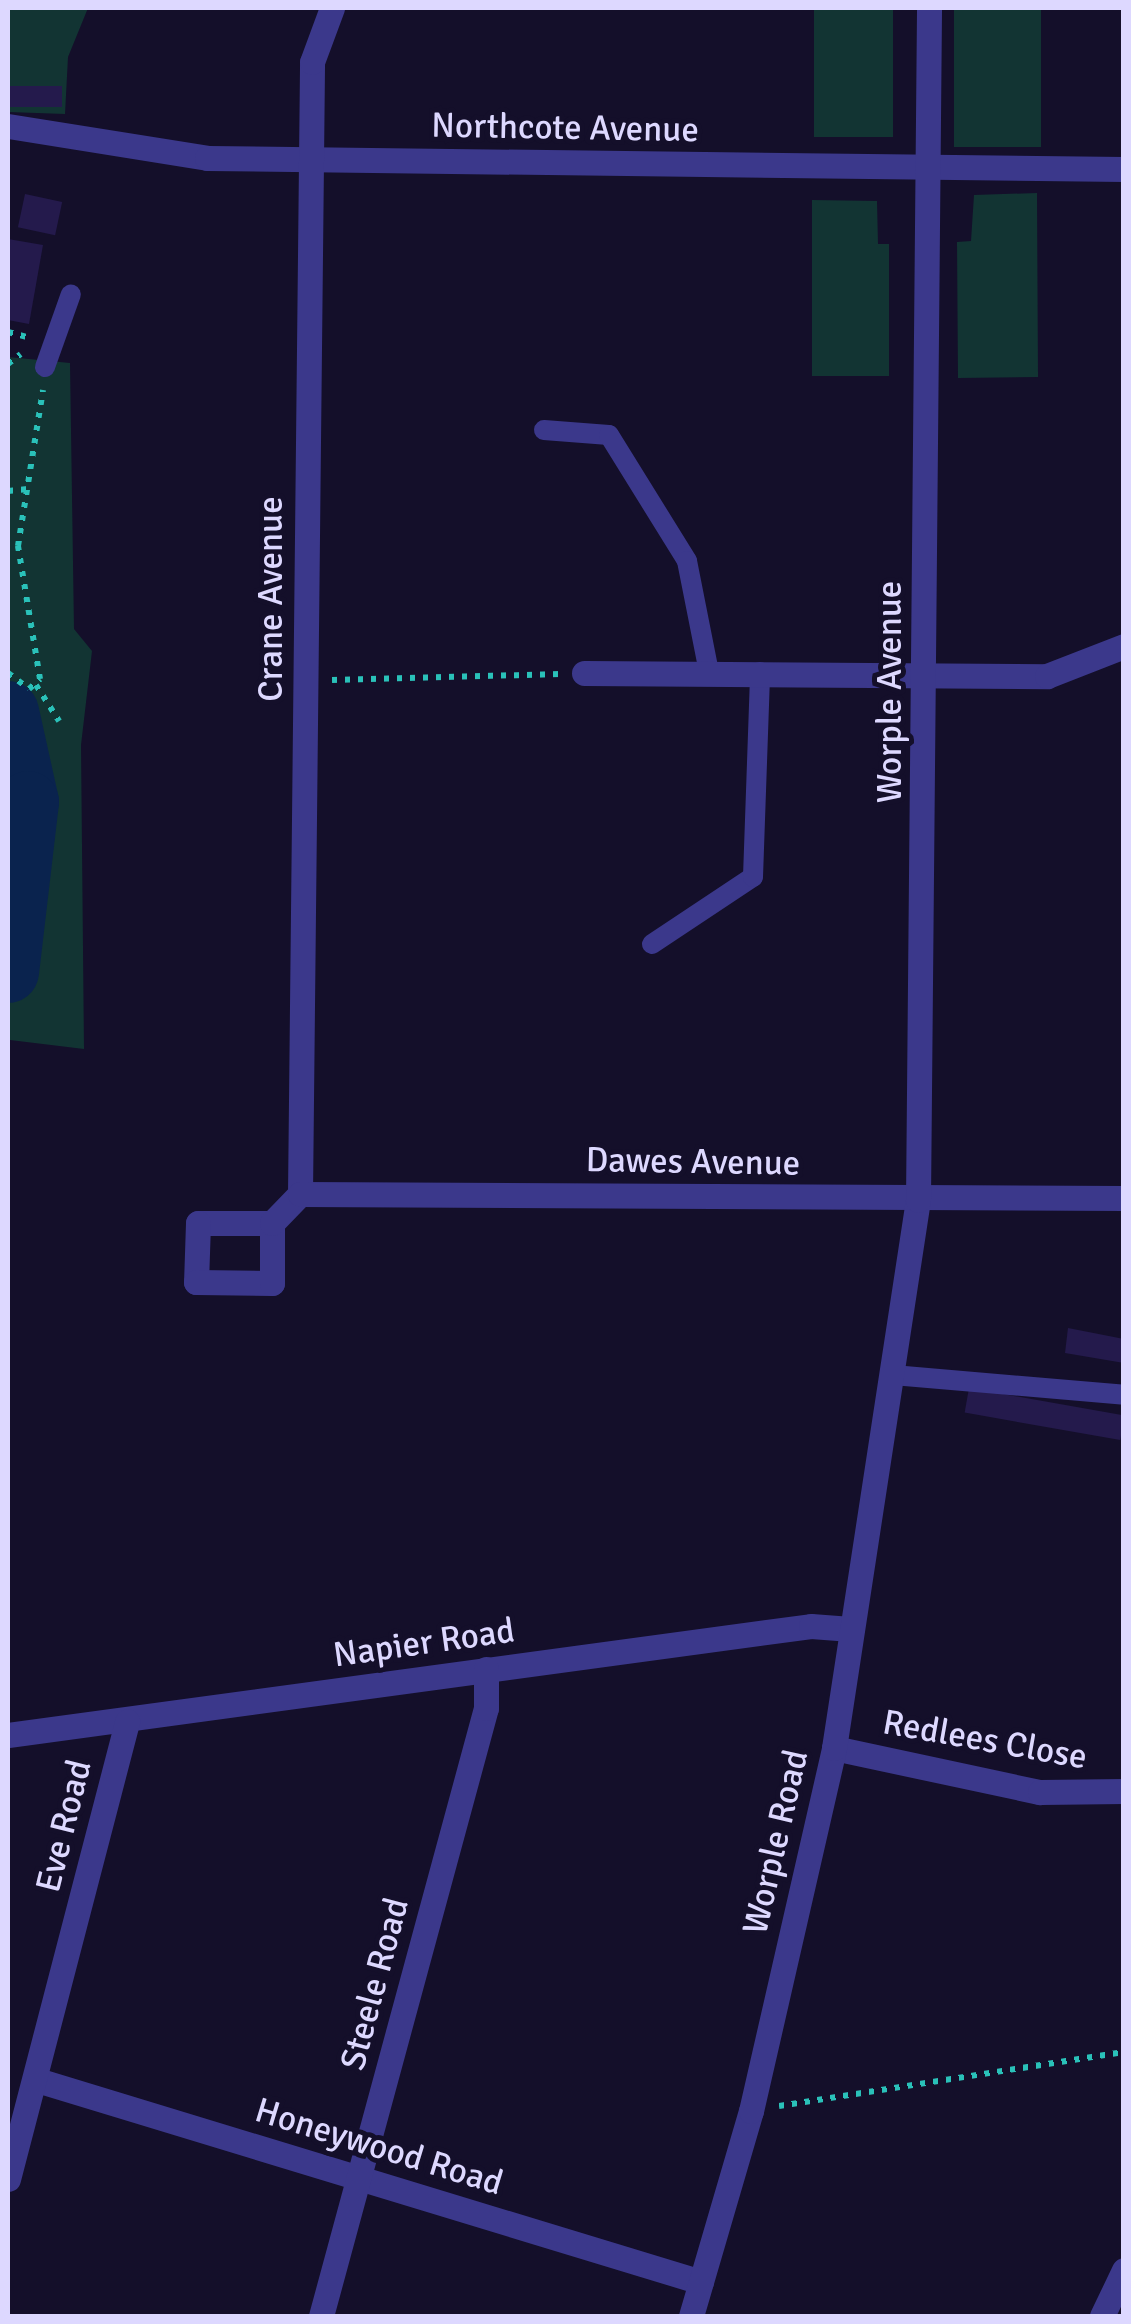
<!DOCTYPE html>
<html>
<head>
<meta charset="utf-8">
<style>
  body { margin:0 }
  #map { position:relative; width:1131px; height:2324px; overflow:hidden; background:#140f2a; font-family:Signika,sans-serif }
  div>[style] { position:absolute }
  .green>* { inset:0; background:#123433; transform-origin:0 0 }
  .river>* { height:62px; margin:-31px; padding:0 31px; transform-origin:31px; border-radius:31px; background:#0a234e }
  .building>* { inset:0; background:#241a4c; transform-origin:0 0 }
  .path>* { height:6px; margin-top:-3px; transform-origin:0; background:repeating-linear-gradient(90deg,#2ac1b9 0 5px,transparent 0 13px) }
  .service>* { height:20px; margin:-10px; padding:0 10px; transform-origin:10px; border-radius:10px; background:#3b388b }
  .minor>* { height:25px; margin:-12.5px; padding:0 12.5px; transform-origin:12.5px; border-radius:12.5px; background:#3b388b }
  span { translate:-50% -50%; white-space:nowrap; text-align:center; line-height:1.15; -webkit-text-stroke:10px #140f2a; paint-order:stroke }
  .street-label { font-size:35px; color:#ddd8ff }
  .frame { position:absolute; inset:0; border:10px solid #ddd8ff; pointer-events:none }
</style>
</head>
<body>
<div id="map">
  <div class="green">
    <div style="clip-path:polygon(8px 8px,88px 8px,68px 57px,65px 114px,8px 112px)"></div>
    <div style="left:814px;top:8px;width:79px;height:129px"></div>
    <div style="left:954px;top:8px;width:87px;height:139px"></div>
    <div style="clip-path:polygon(1037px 193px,1038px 377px,958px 378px,957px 242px,971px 241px,974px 195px)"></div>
    <div style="clip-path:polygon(812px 200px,877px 201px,878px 244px,889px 244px,889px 376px,812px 376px)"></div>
    <div style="clip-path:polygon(8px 357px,70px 363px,74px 629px,92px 651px,81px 745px,84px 1049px,10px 1040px)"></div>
  </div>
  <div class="river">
    <div style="left:8px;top:712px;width:92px;rotate:77.5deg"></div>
    <div style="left:28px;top:802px;width:171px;rotate:96.7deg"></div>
  </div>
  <div class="building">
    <div style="left:8px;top:86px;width:54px;height:21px"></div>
    <div style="left:25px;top:194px;width:38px;height:34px;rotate:12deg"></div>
    <div style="clip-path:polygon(8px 239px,43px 245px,29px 324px,8px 320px)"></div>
    <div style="clip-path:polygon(1068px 1328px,1124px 1339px,1124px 1363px,1065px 1353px)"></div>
    <div style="left:969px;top:1388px;width:158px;height:25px;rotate:10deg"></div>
  </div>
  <div class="path">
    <div style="left:8px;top:332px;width:23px;rotate:15deg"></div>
    <div style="left:8px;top:364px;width:16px;rotate:-38deg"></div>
    <div style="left:8px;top:491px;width:20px;rotate:-6deg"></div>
    <div style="left:8px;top:673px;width:26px;rotate:37deg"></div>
    <div style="left:29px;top:689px;width:15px;rotate:-42deg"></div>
    <div style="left:40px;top:679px;width:135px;rotate:-99.4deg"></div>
    <div style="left:18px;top:546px;width:158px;rotate:-80.9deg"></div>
    <div style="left:332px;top:680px;width:228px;rotate:-1.5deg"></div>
    <div style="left:36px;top:685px;width:43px;rotate:57.4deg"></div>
    <div style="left:779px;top:2106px;width:349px;rotate:-8.9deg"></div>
  </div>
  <div class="service">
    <div style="left:45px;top:367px;width:77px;rotate:-70.4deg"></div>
    <div style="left:544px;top:430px;width:65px;rotate:4.4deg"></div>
    <div style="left:609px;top:435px;width:148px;rotate:58.2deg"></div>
    <div style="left:687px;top:561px;width:113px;rotate:78.8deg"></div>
    <div style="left:652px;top:944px;width:121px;rotate:-33.6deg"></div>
    <div style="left:753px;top:877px;width:205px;rotate:-88deg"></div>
    <div style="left:893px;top:1375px;width:232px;rotate:4.9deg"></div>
  </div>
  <div class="minor">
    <div style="left:8px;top:126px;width:202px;rotate:9.1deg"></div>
    <div style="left:207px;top:158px;width:917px;rotate:0.69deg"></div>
    <div style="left:584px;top:673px;width:463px;rotate:0.4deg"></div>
    <div style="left:1047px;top:676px;width:83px;rotate:-21.3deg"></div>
    <div style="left:300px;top:1194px;width:1132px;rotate:-89.39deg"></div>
    <div style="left:312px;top:62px;width:58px;rotate:-69.7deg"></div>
    <div style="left:272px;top:1223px;width:74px;rotate:180deg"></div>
    <div style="left:198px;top:1223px;width:59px;rotate:91.9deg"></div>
    <div style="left:196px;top:1282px;width:76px;rotate:0.8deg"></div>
    <div style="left:272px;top:1283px;width:60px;rotate:-90deg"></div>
    <div style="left:272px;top:1223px;width:40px;rotate:-46deg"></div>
    <div style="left:300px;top:1194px;width:824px;rotate:0.28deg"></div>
    <div style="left:8px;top:1735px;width:810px;rotate:-7.73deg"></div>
    <div style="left:811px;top:1626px;width:40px;rotate:4.3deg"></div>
    <div style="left:834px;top:1748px;width:211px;rotate:12.1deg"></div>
    <div style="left:1040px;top:1792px;width:84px;rotate:-0.7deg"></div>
    <div style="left:37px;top:2080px;width:694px;rotate:16.92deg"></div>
    <div style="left:8px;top:2179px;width:473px;rotate:-75.4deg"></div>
    <div style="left:321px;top:2316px;width:630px;rotate:-74.82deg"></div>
    <div style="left:486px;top:1708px;width:39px;rotate:-90deg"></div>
    <div style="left:691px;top:2316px;width:214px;rotate:-73.7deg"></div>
    <div style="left:751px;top:2111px;width:372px;rotate:-77.1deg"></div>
    <div style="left:834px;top:1748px;width:554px;rotate:-81.29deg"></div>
    <div style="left:918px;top:1200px;width:1192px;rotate:-89.47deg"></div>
    <div style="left:1102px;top:2316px;width:51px;rotate:-64.4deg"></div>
  </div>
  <div class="street-label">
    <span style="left:565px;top:128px;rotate:1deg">Northcote Avenue</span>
    <span style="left:271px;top:599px;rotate:-90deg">Crane Avenue</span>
    <span style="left:890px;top:692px;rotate:-90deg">Worple Avenue</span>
    <span style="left:693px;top:1162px;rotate:1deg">Dawes Avenue</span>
    <span style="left:424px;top:1643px;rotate:-8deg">Napier Road</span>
    <span style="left:985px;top:1740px;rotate:10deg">Redlees Close</span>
    <span style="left:64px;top:1826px;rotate:-76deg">Eve Road</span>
    <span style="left:776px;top:1842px;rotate:-77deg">Worple Road</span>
    <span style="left:375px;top:1984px;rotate:-75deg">Steele Road</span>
    <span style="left:379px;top:2147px;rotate:17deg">Honeywood Road</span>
  </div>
  <div class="frame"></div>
</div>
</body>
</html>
